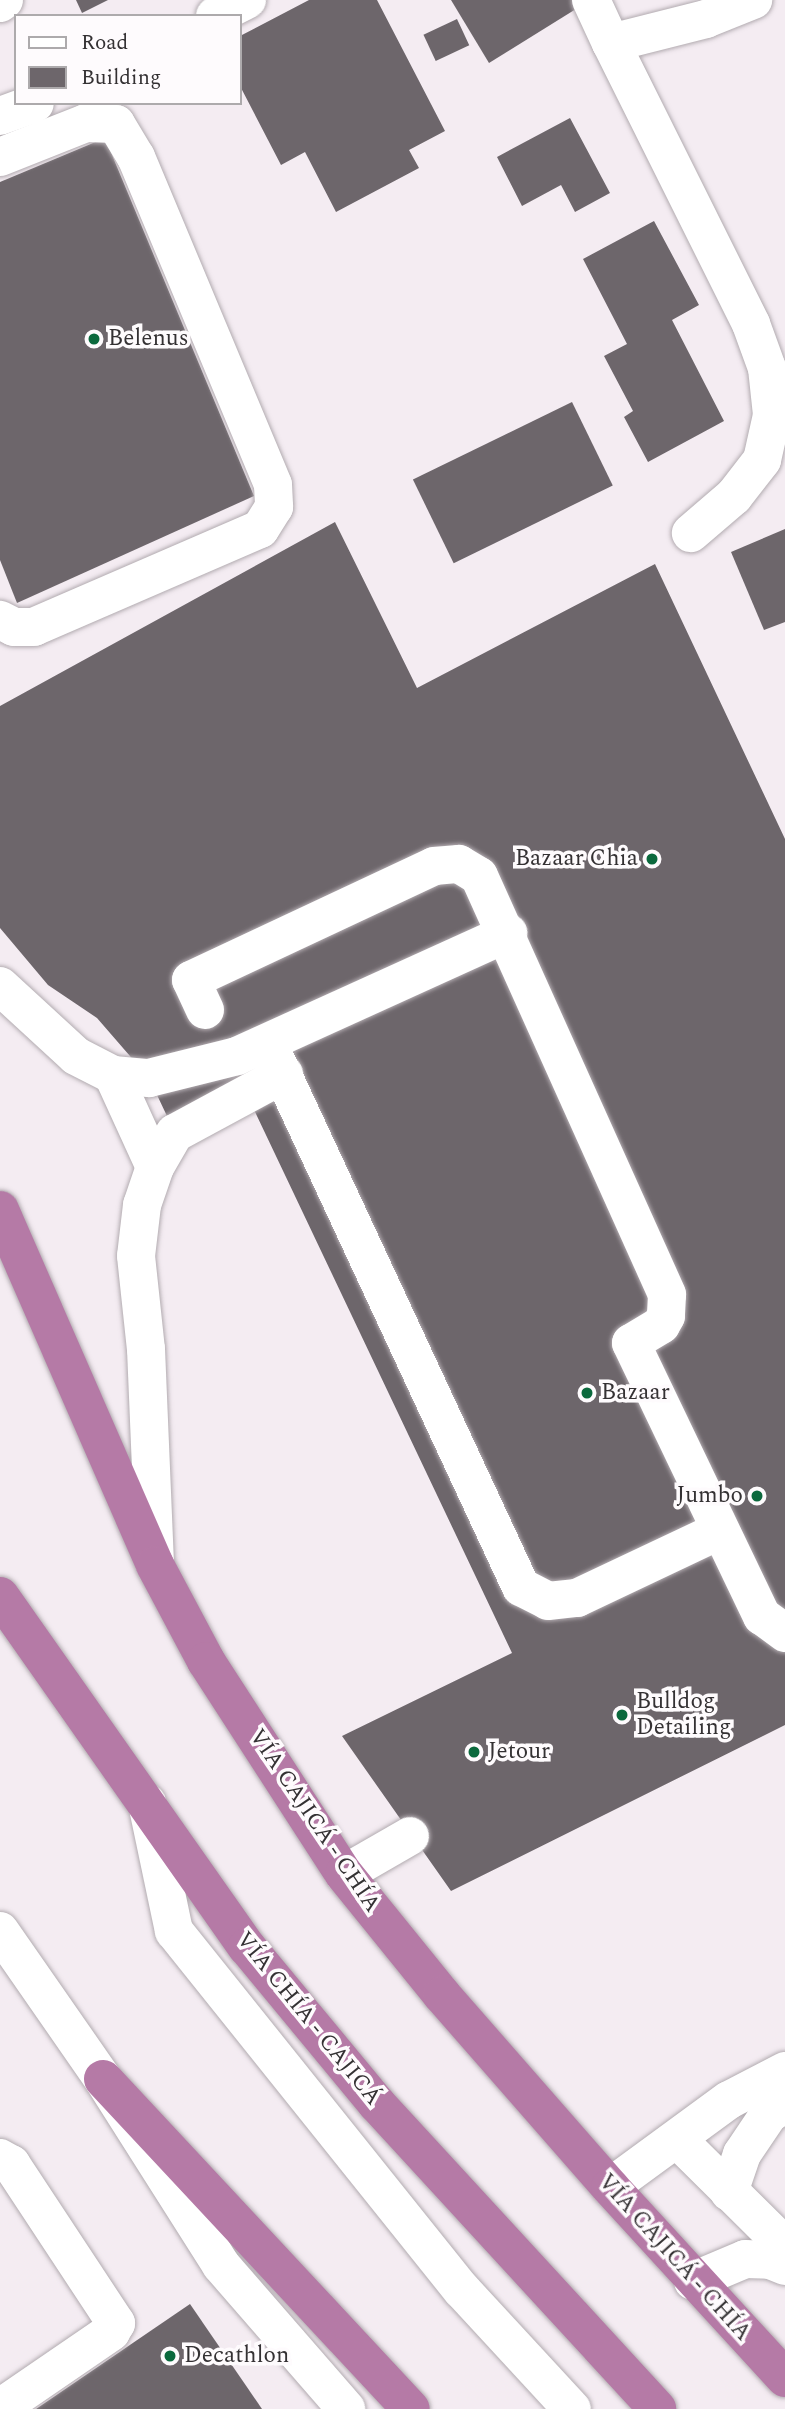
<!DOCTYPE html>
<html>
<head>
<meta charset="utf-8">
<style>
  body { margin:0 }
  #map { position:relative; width:785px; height:2409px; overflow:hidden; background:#f4ecf2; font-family:Spectral,serif }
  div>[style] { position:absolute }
  .building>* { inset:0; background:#6d666b; transform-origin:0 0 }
  .roads { filter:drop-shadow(0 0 2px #b2abb0) drop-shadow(0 0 2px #b2abb0) }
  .minor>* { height:38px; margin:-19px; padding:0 19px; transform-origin:19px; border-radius:19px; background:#fff }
  .highway>* { height:38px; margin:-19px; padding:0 19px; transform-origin:19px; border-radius:19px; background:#b57aa6 }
  .dots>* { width:19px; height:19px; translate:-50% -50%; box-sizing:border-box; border:4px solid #fefbfd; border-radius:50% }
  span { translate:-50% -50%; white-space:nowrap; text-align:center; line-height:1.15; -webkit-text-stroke:7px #fefbfd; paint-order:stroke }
  .poi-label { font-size:23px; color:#343133 }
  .left { translate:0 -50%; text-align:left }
  .right { translate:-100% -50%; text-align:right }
  .street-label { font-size:23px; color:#343133 }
  .legend { position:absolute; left:14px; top:14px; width:228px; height:91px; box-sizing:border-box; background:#fefbfd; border:2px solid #adaaac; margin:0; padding:9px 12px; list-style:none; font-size:21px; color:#343133 }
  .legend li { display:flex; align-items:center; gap:14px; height:35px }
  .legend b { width:35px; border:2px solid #adaaac }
</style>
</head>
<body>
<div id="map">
  <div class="building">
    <div style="clip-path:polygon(76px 0,108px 0,82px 13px)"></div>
    <div style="clip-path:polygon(309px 0,377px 0,445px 131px,409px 150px,419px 168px,336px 212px,305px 152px,281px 165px,240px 86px,240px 36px)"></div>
    <div style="clip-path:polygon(451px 0,581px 0,584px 4px,489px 63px)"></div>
    <div style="left:457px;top:19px;width:29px;height:37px;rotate:65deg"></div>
    <div style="clip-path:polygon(570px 118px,610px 193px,575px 212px,561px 185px,522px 206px,497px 157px)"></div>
    <div style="clip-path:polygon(105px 138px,254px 496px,17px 603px,0 560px,0 182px)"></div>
    <div style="clip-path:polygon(654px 221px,699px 305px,672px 320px,724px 421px,648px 462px,624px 417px,633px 411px,604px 356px,627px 344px,583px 259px)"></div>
    <div style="left:572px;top:402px;width:93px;height:177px;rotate:64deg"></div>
    <div style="clip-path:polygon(335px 522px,417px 688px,655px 564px,785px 839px,785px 1725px,451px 1891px,342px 1736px,512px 1653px,247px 1095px,175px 1133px,149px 1078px,97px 1018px,48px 985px,0 928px,0 706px)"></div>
    <div style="clip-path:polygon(785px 529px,785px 622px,764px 630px,731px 552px)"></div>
    <div style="clip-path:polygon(190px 2304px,262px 2409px,36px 2409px)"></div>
  </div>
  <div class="roads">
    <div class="minor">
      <div style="left:591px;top:0;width:47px;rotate:65.1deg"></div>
      <div style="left:611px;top:43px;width:98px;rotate:-14.2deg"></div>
      <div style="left:706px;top:19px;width:51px;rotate:-22deg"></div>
      <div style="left:0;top:3px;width:5px;rotate:-37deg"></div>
      <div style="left:215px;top:16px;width:36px;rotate:-27deg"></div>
      <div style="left:611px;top:43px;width:314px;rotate:63.5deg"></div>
      <div style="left:751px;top:324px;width:47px;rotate:70deg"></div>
      <div style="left:767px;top:368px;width:47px;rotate:83.9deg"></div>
      <div style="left:772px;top:415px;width:46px;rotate:102.5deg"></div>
      <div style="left:762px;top:460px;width:46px;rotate:127.9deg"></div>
      <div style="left:734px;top:496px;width:57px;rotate:139.3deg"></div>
      <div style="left:0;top:116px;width:37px;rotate:-20deg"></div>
      <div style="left:0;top:157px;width:92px;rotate:-21.6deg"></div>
      <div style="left:86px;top:123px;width:30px;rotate:2deg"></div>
      <div style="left:116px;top:124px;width:39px;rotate:59deg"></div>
      <div style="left:136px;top:157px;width:355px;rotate:67.3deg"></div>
      <div style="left:273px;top:485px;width:22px;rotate:87deg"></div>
      <div style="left:274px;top:507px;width:26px;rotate:122deg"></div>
      <div style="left:260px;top:529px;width:246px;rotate:156.6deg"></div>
      <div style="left:34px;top:627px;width:20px;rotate:180deg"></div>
      <div style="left:14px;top:627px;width:16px;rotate:-153deg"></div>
      <div style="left:0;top:986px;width:103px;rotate:42.6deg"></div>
      <div style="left:76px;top:1056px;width:42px;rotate:27.2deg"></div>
      <div style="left:113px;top:1075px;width:101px;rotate:65.5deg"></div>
      <div style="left:155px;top:1167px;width:40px;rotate:108.9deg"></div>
      <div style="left:142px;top:1205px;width:51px;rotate:96.7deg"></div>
      <div style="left:136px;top:1256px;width:94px;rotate:83.9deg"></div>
      <div style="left:146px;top:1349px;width:216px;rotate:87.6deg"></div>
      <div style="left:205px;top:1010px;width:33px;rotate:-115deg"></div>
      <div style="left:191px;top:980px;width:268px;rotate:-25.1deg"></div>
      <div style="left:434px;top:866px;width:25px;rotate:-5deg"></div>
      <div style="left:459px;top:864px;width:23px;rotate:31deg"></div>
      <div style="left:479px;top:876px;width:459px;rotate:65.8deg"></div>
      <div style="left:667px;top:1295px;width:21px;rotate:93deg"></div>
      <div style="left:666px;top:1316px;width:10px;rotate:119deg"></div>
      <div style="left:661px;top:1325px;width:35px;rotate:149deg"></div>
      <div style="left:631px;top:1343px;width:303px;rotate:64.4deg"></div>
      <div style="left:762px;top:1616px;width:29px;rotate:36deg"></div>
      <div style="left:268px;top:1043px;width:600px;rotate:65.06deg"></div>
      <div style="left:521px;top:1587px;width:30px;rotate:27deg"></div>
      <div style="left:548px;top:1601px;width:29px;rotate:-6deg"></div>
      <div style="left:577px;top:1598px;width:157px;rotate:-25.3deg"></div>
      <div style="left:113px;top:1075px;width:36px;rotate:5deg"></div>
      <div style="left:149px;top:1078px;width:91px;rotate:-14deg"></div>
      <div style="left:237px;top:1056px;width:298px;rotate:-24.4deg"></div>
      <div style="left:155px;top:1167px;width:39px;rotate:-60deg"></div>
      <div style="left:175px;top:1133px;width:124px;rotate:-28.4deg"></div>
      <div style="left:147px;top:1803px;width:131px;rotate:78.1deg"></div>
      <div style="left:174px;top:1931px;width:460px;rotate:51.3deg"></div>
      <div style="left:462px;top:2290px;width:162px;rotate:47.3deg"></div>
      <div style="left:344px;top:1874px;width:76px;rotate:-29.9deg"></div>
      <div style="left:0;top:1931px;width:180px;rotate:55.2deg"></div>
      <div style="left:103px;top:2079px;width:220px;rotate:57.6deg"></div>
      <div style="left:221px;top:2265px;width:191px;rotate:49deg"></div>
      <div style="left:677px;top:2139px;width:152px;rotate:44.7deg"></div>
      <div style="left:0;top:2158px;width:13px;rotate:29deg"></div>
      <div style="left:11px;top:2164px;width:191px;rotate:56.6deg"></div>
      <div style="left:116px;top:2323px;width:10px;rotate:119deg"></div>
      <div style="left:111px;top:2332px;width:135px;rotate:145.6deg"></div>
      <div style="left:610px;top:2187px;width:147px;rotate:-36.2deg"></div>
      <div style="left:729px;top:2100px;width:63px;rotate:-27.4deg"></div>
      <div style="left:729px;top:2192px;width:40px;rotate:-71.1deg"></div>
      <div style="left:742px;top:2154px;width:48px;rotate:-56deg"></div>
      <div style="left:769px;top:2114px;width:19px;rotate:-32deg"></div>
      <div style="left:693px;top:2281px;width:56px;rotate:-22.9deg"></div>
      <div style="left:745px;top:2259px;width:25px;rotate:2deg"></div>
      <div style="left:770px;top:2260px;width:16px;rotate:22deg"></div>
    </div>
    <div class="highway">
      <div style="left:0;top:1210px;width:387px;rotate:66.4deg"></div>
      <div style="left:155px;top:1565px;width:109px;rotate:62deg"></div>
      <div style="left:206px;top:1661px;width:254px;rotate:57.1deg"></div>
      <div style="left:344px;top:1874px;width:156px;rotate:51deg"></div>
      <div style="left:442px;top:1995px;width:255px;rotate:48.8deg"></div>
      <div style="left:610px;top:2187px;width:259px;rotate:47.5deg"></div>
      <div style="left:0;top:1596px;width:429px;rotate:54.9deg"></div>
      <div style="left:247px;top:1947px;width:204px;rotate:50.4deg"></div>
      <div style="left:377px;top:2104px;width:414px;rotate:47.4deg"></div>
      <div style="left:103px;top:2079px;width:451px;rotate:47deg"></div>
    </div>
  </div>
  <div class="dots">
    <div style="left:94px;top:339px;background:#0b693d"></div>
    <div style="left:652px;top:859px;background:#0b693d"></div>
    <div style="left:587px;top:1393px;background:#0b693d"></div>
    <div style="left:757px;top:1496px;background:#0b693d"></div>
    <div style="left:622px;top:1715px;background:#0b693d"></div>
    <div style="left:474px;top:1752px;background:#0b693d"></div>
    <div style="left:170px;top:2356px;background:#0b693d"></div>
  </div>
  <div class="poi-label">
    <span class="left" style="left:108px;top:339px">Belenus</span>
    <span class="right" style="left:638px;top:859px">Bazaar Chia</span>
    <span class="left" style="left:601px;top:1393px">Bazaar</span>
    <span class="right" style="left:743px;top:1496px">Jumbo</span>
    <span class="left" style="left:636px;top:1715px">Bulldog<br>Detailing</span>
    <span class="left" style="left:488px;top:1752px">Jetour</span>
    <span class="left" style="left:184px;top:2356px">Decathlon</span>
  </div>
  <div class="street-label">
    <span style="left:314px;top:1821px;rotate:56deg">VÍA CAJICÁ - CHÍA</span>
    <span style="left:308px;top:2019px;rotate:51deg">VÍA CHÍA - CAJICÁ</span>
    <span style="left:674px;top:2258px;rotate:48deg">VÍA CAJICÁ - CHÍA</span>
  </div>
  <ul class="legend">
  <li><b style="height:9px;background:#fff"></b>Road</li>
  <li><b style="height:19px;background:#6d666b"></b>Building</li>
  </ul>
</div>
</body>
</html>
